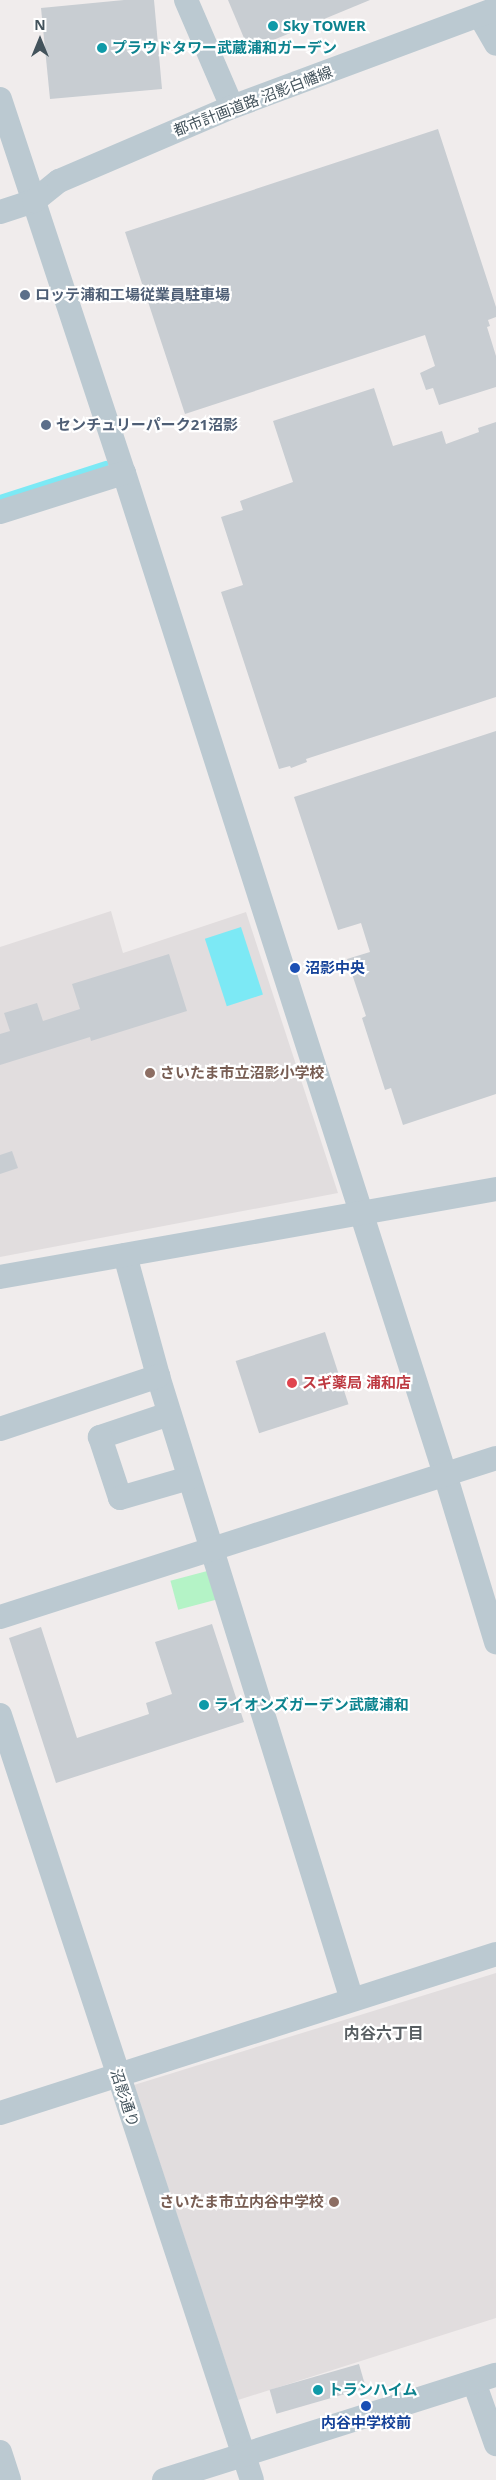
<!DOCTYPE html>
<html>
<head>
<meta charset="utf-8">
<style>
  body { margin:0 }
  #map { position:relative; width:496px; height:2480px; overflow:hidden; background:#f0ecec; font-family:"Noto Sans","Noto Sans JP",sans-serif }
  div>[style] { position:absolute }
  .education>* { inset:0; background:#e1ddde }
  .green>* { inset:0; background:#b4f3c6; transform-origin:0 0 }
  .water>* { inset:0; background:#7ce9f5; transform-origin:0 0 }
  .stream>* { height:5.5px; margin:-2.75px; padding:0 2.75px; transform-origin:2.75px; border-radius:2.75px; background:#7ce9f5 }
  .building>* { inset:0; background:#c8cdd2; transform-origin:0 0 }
  .minor>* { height:24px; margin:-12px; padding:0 12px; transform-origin:12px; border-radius:12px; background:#bbc9d1 }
  .dots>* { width:14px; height:14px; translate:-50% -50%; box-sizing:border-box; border:2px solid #fff; border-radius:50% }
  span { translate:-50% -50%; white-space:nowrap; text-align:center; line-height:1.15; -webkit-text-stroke:4.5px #fff; paint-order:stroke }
  .culture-label { font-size:15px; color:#0d838f; font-weight:700 }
  .left { translate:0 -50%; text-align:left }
  .street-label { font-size:15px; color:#43535c }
  .service-label { font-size:15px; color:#4e5e75; font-weight:700 }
  .transit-label { font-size:15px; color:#164399; font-weight:700 }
  .education-label { font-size:15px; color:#785e54; font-weight:700 }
  .right { translate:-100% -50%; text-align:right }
  .health-label { font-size:15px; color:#be3a42; font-weight:700 }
  .neighbourhood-label { font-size:16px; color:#585e62; font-weight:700 }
  .north { position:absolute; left:15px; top:15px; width:50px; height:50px; -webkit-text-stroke:4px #fff; paint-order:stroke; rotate:0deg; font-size:14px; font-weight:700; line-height:20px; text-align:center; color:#43535c }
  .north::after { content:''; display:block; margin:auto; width:18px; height:22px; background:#43535c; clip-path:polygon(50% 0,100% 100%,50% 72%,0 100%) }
</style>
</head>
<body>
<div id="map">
  <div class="education">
    <div style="clip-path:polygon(111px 911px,123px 953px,246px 912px,338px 1193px,0 1257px,0 947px)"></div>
    <div style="clip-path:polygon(496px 1973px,496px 2318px,238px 2400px,134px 2085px)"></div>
  </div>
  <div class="green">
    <div style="left:211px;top:1570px;width:30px;height:42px;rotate:75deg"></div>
  </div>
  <div class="water">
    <div style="left:241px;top:927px;width:71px;height:38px;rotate:72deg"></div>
  </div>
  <div class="stream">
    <div style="left:0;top:498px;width:111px;rotate:-17.8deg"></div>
  </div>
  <div class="building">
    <div style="clip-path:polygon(124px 0,154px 0,162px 89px,50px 99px,41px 8px)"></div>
    <div style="clip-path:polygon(228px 0,370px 0,249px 50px)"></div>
    <div style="clip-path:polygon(438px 129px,496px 307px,496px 317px,488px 320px,490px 326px,487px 327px,496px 356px,496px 387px,439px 405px,433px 388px,426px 390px,420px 373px,435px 366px,425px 335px,185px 414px,125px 232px)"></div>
    <div style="clip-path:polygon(374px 388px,393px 446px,442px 431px,446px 444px,479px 432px,478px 428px,496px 422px,496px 697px,306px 759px,307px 762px,291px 768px,290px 766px,279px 769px,221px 592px,243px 585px,221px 517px,243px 510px,240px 501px,293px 482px,273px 421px)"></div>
    <div style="clip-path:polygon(496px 731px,496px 1094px,403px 1125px,391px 1088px,385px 1090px,362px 1018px,366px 1016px,347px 959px,370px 952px,361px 923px,338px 930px,294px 797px)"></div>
    <div style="clip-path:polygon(169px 954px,187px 1011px,91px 1041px,90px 1037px,0 1065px,0 1034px,10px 1031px,4px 1013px,37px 1003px,43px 1021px,80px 1009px,72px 984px)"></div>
    <div style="clip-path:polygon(12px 1151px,18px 1168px,0 1174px,0 1155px)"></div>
    <div style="left:325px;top:1332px;width:76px;height:94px;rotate:72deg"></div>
    <div style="clip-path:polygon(212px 1624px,244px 1722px,56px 1783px,9px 1638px,41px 1627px,77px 1738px,149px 1714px,146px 1703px,172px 1694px,155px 1642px)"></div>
    <div style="left:359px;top:2364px;width:25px;height:93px;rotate:74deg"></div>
  </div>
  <div class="minor">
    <div style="left:186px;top:0;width:116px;rotate:66.7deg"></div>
    <div style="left:480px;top:16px;width:32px;rotate:60deg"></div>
    <div style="left:0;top:99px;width:394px;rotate:71.7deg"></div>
    <div style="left:124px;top:473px;width:1051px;rotate:72.22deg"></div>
    <div style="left:445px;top:1474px;width:176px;rotate:73.1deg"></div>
    <div style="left:0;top:212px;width:36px;rotate:-18deg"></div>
    <div style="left:34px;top:201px;width:32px;rotate:-39deg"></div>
    <div style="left:59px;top:181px;width:188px;rotate:-23.2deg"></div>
    <div style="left:232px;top:107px;width:282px;rotate:-20.4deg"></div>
    <div style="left:0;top:512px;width:130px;rotate:-17.5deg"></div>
    <div style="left:125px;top:1255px;width:125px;rotate:74.7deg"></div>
    <div style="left:158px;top:1376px;width:653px;rotate:72.73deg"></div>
    <div style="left:0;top:1277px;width:504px;rotate:-10.06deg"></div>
    <div style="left:169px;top:1414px;width:73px;rotate:161.6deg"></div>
    <div style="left:100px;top:1437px;width:64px;rotate:71.8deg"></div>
    <div style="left:120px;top:1498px;width:72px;rotate:-16.2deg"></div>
    <div style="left:0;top:1429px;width:167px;rotate:-18.5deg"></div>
    <div style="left:0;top:1617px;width:521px;rotate:-17.77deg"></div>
    <div style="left:0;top:1715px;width:805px;rotate:71.77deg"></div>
    <div style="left:0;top:2113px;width:521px;rotate:-17.77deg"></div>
    <div style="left:474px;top:2382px;width:66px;rotate:70.5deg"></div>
    <div style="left:0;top:2452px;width:29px;rotate:72deg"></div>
    <div style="left:164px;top:2480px;width:348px;rotate:-17.6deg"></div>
  </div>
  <div class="dots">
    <div style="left:273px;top:26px;background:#0f9aa8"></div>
    <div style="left:102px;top:48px;background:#0f9aa8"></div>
    <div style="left:25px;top:295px;background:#5c6f8a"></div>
    <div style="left:46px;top:425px;background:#5c6f8a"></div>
    <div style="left:295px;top:968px;background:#1a4fb4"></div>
    <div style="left:150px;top:1073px;background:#8d6e63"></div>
    <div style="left:292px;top:1383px;background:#e0444e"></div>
    <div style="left:204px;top:1705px;background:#0f9aa8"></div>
    <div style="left:334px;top:2202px;background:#8d6e63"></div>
    <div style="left:318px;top:2390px;background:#0f9aa8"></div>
    <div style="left:366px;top:2406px;background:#1a4fb4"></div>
  </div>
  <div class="culture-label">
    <span class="left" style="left:283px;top:26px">Sky TOWER</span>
    <span class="left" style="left:112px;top:48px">プラウドタワー武蔵浦和ガーデン</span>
    <span class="left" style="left:214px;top:1705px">ライオンズガーデン武蔵浦和</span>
    <span class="left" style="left:328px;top:2390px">トランハイム</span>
  </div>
  <div class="street-label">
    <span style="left:253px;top:101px;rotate:-21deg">都市計画道路 沼影白幡線</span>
    <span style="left:125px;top:2098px;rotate:72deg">沼影通り</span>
  </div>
  <div class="service-label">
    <span class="left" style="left:35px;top:295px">ロッテ浦和工場従業員駐車場</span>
    <span class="left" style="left:56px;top:425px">センチュリーパーク21沼影</span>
  </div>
  <div class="transit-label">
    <span class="left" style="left:305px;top:968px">沼影中央</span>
    <span style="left:366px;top:2423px">内谷中学校前</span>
  </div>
  <div class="education-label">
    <span class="left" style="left:160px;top:1073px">さいたま市立沼影小学校</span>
    <span class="right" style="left:324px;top:2202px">さいたま市立内谷中学校</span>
  </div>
  <div class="health-label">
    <span class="left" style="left:302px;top:1383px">スギ薬局 浦和店</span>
  </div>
  <div class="neighbourhood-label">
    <span style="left:384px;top:2033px">内谷六丁目</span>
  </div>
  <div class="north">N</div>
</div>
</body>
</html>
